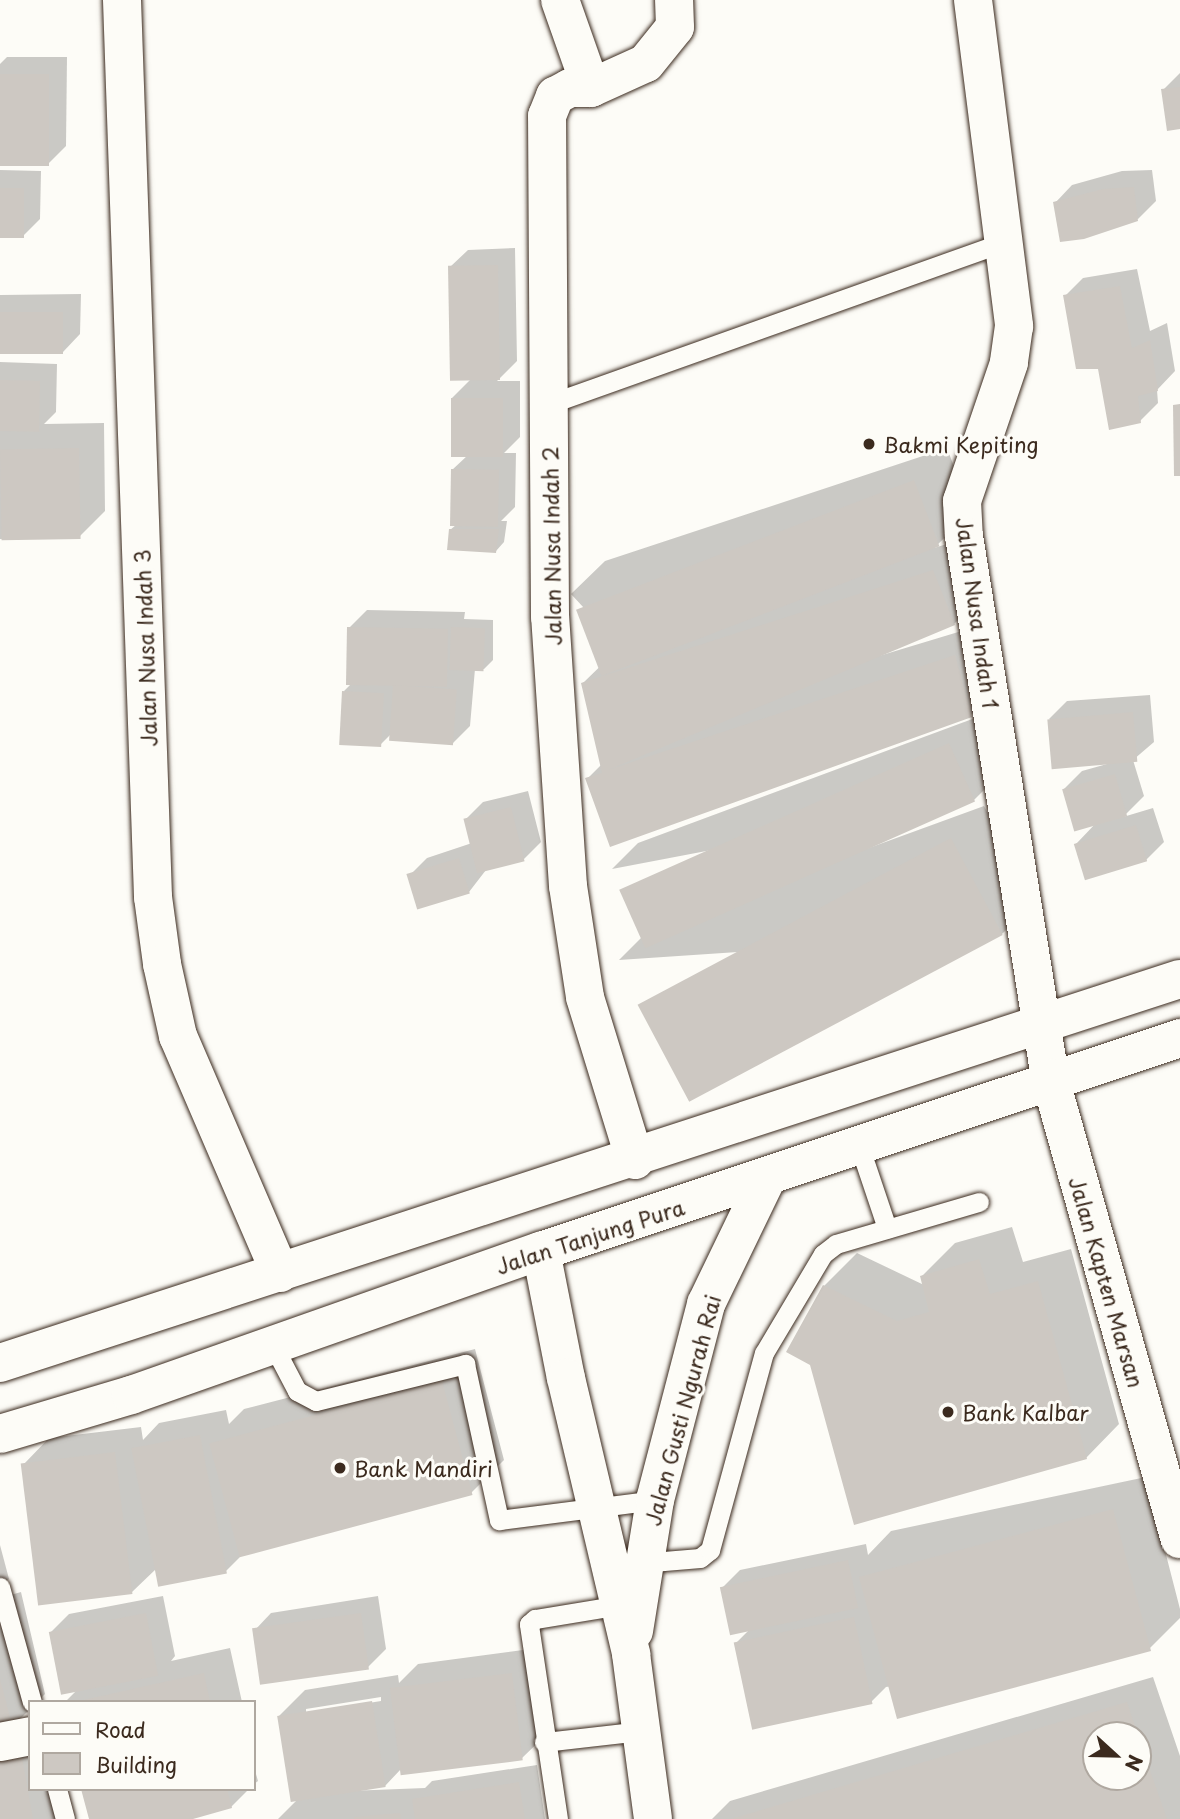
<!DOCTYPE html>
<html>
<head>
<meta charset="utf-8">
<style>
  body { margin:0 }
  #map { position:relative; width:1180px; height:1819px; overflow:hidden; background:#fdfcf7; font-family:"Playpen Sans",sans-serif }
  div>[style] { position:absolute }
  .shadow>* { inset:0; background:#0003 }
  .building>* { inset:0; background:#cdc8c2; transform-origin:0 0 }
  .roads { filter:drop-shadow(0 0 2px #3b2a1e) drop-shadow(0 0 2px #3b2a1e) }
  .lane>* { height:19px; margin:-9.5px; padding:0 9.5px; transform-origin:9.5px; border-radius:9.5px; background:#fdfcf7 }
  .street>* { height:38px; margin:-19px; padding:0 19px; transform-origin:19px; border-radius:19px; background:#fdfcf7 }
  .highway>* { height:38px; margin:-19px; padding:0 19px; transform-origin:19px; border-radius:19px; background:#fdfcf7 }
  .dots>* { width:19px; height:19px; translate:-50% -50%; box-sizing:border-box; border:4px solid #fdfcf7; border-radius:50% }
  span { translate:-50% -50%; white-space:nowrap; text-align:center; line-height:1.15; -webkit-text-stroke:6px #fdfcf7; paint-order:stroke }
  .poi-label { font-size:21px; color:#3b2a1e }
  .left { translate:0 -50%; text-align:left }
  .street-label { font-size:21px; color:#3b2a1e }
  .legend { position:absolute; left:28px; top:1700px; width:228px; height:91px; box-sizing:border-box; background:#fdfcf7; border:2px solid #afa8a0; margin:0; padding:9px 12px; list-style:none; font-size:21px; color:#3b2a1e }
  .legend li { display:flex; align-items:center; gap:14px; height:35px }
  .legend b { width:35px; border:2px solid #afa8a0 }
  .north { position:absolute; left:1082px; top:1721px; width:70px; height:70px; box-sizing:border-box; background:#fdfcf7; border:2px solid #afa8a0; border-radius:50%; rotate:112deg; font-size:19px; font-weight:700; line-height:28px; text-align:center; color:#3b2a1e }
  .north::after { content:''; display:block; margin:auto; width:24px; height:32px; background:#3b2a1e; clip-path:polygon(50% 0,100% 100%,50% 72%,0 100%) }
</style>
</head>
<body>
<div id="map">
  <div class="shadow">
    <div style="clip-path:polygon(7px 57px,67px 57px,66px 146px,48px 164px,0 164px,0 64px)"></div>
    <div style="clip-path:polygon(1180px 73px,1180px 127px,1163px 90px)"></div>
    <div style="clip-path:polygon(0 170px,41px 171px,40px 219px,22px 237px,0 236px)"></div>
    <div style="clip-path:polygon(1152px 170px,1156px 201px,1138px 219px,1055px 203px,1072px 185px,1122px 171px)"></div>
    <div style="clip-path:polygon(515px 248px,517px 361px,497px 381px,520px 381px,520px 437px,504px 453px,516px 453px,515px 507px,501px 521px,507px 521px,504px 542px,496px 551px,450px 530px,456px 525px,452px 470px,468px 455px,452px 398px,471px 379px,450px 267px,468px 250px)"></div>
    <div style="clip-path:polygon(1137px 269px,1150px 331px,1167px 323px,1175px 371px,1157px 390px,1158px 403px,1140px 421px,1099px 368px,1065px 296px,1083px 278px)"></div>
    <div style="clip-path:polygon(81px 294px,80px 334px,63px 352px,0 352px,0 295px)"></div>
    <div style="clip-path:polygon(0 362px,57px 364px,56px 412px,44px 424px,104px 423px,105px 511px,79px 537px,0 539px)"></div>
    <div style="clip-path:polygon(947px 448px,971px 512px,934px 548px,966px 538px,987px 591px,954px 624px,869px 659px,988px 623px,1004px 682px,971px 715px,587px 779px,602px 764px,583px 683px,620px 647px,571px 594px,605px 561px)"></div>
    <div style="clip-path:polygon(367px 610px,465px 612px,464px 619px,493px 620px,493px 660px,484px 669px,475px 669px,470px 726px,452px 744px,391px 734px,380px 745px,344px 691px,351px 684px,349px 628px)"></div>
    <div style="clip-path:polygon(1150px 695px,1154px 742px,1133px 760px,1144px 796px,1123px 817px,1153px 808px,1164px 842px,1146px 860px,1076px 844px,1097px 822px,1064px 789px,1082px 771px,1107px 764px,1049px 719px,1067px 701px)"></div>
    <div style="clip-path:polygon(975px 718px,1000px 774px,974px 800px,612px 869px,638px 843px)"></div>
    <div style="clip-path:polygon(528px 791px,541px 842px,523px 860px,486px 870px,469px 892px,409px 876px,427px 858px,472px 843px,466px 819px,483px 802px)"></div>
    <div style="clip-path:polygon(984px 806px,1035px 901px,1002px 934px,619px 960px,652px 927px)"></div>
    <div style="clip-path:polygon(1012px 1227px,1023px 1262px,1071px 1249px,1119px 1424px,1086px 1458px,824px 1286px,857px 1253px,924px 1285px,922px 1276px,955px 1243px)"></div>
    <div style="clip-path:polygon(475px 1349px,504px 1460px,471px 1493px,244px 1553px,225px 1572px,156px 1569px,132px 1592px,23px 1465px,49px 1438px,141px 1427px,143px 1440px,159px 1423px,226px 1410px,229px 1424px,244px 1409px)"></div>
    <div style="clip-path:polygon(1146px 1477px,1180px 1609px,1180px 1618px,1149px 1649px,886px 1687px,871px 1702px,736px 1643px,749px 1630px,722px 1588px,740px 1570px,866px 1544px,868px 1555px,891px 1531px)"></div>
    <div style="clip-path:polygon(0 1545px,9px 1579px,0 1588px)"></div>
    <div style="clip-path:polygon(21px 1592px,45px 1694px,12px 1727px,30px 1724px,30px 1789px,66px 1789px,71px 1819px,0 1819px,0 1598px)"></div>
    <div style="clip-path:polygon(163px 1596px,175px 1656px,171px 1661px,230px 1648px,242px 1702px,65px 1702px,77px 1690px,51px 1632px,69px 1614px)"></div>
    <div style="clip-path:polygon(378px 1596px,386px 1649px,368px 1667px,254px 1631px,271px 1613px)"></div>
    <div style="clip-path:polygon(evenodd,538px 1648px,549px 1732px,522px 1758px,401px 1769px,385px 1786px,348px 1791px,425px 1788px,432px 1781px,537px 1765px,545px 1819px,278px 1819px,297px 1800px,279px 1716px,305px 1690px,398px 1675px,399px 1683px,418px 1664px,538px 1648px,381px 1697px,381px 1701px,306px 1713px,306px 1709px,381px 1697px)"></div>
    <div style="clip-path:polygon(evenodd,1153px 1677px,1180px 1756px,1180px 1819px,712px 1819px,730px 1801px,1153px 1677px,1096px 1735px,1138px 1735px,1138px 1777px,1096px 1777px,1096px 1735px)"></div>
    <div style="clip-path:polygon(254px 1767px,258px 1781px,254px 1784px)"></div>
    <div style="clip-path:polygon(82px 1789px,249px 1789px,231px 1807px,186px 1819px,90px 1819px)"></div>
  </div>
  <div class="building">
    <div style="left:0;top:74px;width:49px;height:92px"></div>
    <div style="clip-path:polygon(1180px 87px,1180px 129px,1167px 131px,1161px 89px)"></div>
    <div style="clip-path:polygon(1134px 187px,1138px 221px,1084px 239px,1060px 242px,1053px 202px,1103px 189px)"></div>
    <div style="left:0;top:188px;width:24px;height:50px"></div>
    <div style="left:498px;top:265px;width:115px;height:50px;rotate:89deg"></div>
    <div style="clip-path:polygon(1120px 286px,1132px 348px,1150px 340px,1158px 391px,1138px 396px,1141px 423px,1109px 430px,1098px 369px,1076px 369px,1063px 295px)"></div>
    <div style="left:0;top:312px;width:63px;height:42px"></div>
    <div style="left:0;top:380px;width:40px;height:51px;rotate:1deg"></div>
    <div style="left:451px;top:398px;width:52px;height:59px"></div>
    <div style="clip-path:polygon(1180px 404px,1180px 476px,1174px 476px,1173px 405px)"></div>
    <div style="left:79px;top:448px;width:91px;height:79px;rotate:89deg"></div>
    <div style="left:451px;top:469px;width:48px;height:57px;rotate:1deg"></div>
    <div style="left:914px;top:480px;width:71px;height:362px;rotate:69deg"></div>
    <div style="clip-path:polygon(449px 529px,499px 529px,496px 553px,447px 550px)"></div>
    <div style="clip-path:polygon(933px 570px,955px 625px,608px 770px,955px 655px,972px 717px,610px 847px,585px 778px,602px 773px,581px 683px)"></div>
    <div style="left:347px;top:627px;width:101px;height:58px;rotate:1deg"></div>
    <div style="left:451px;top:627px;width:34px;height:43px;rotate:2deg"></div>
    <div style="left:393px;top:685px;width:64px;height:56px;rotate:4deg"></div>
    <div style="left:342px;top:691px;width:42px;height:54px;rotate:3deg"></div>
    <div style="left:1133px;top:712px;width:50px;height:86px;rotate:85deg"></div>
    <div style="left:949px;top:743px;width:64px;height:361px;rotate:66deg"></div>
    <div style="left:1115px;top:774px;width:44px;height:55px;rotate:74deg"></div>
    <div style="left:511px;top:807px;width:56px;height:49px;rotate:76deg"></div>
    <div style="left:1136px;top:825px;width:38px;height:65px;rotate:73deg"></div>
    <div style="left:951px;top:838px;width:110px;height:355px;rotate:62deg"></div>
    <div style="left:459px;top:858px;width:37px;height:55px;rotate:73deg"></div>
    <div style="clip-path:polygon(979px 1259px,990px 1294px,1038px 1281px,1087px 1459px,854px 1525px,810px 1365px,786px 1352px,823px 1285px,897px 1321px,929px 1312px,920px 1276px)"></div>
    <div style="left:442px;top:1381px;width:118px;height:241px;rotate:75deg"></div>
    <div style="left:200px;top:1435px;width:141px;height:70px;rotate:79deg"></div>
    <div style="left:115px;top:1452px;width:143px;height:95px;rotate:83deg"></div>
    <div style="left:1113px;top:1509px;width:147px;height:263px;rotate:75deg"></div>
    <div style="left:848px;top:1560px;width:49px;height:131px;rotate:78deg"></div>
    <div style="left:146px;top:1613px;width:64px;height:99px;rotate:79deg"></div>
    <div style="left:361px;top:1613px;width:57px;height:110px;rotate:82deg"></div>
    <div style="left:854px;top:1617px;width:89px;height:123px;rotate:78deg"></div>
    <div style="clip-path:polygon(204px 1673px,210px 1702px,79px 1702px,79px 1701px)"></div>
    <div style="left:512px;top:1673px;width:88px;height:123px;rotate:83deg"></div>
    <div style="clip-path:polygon(0 1679px,13px 1729px,0 1732px)"></div>
    <div style="left:372px;top:1701px;width:87px;height:96px;rotate:81deg"></div>
    <div style="clip-path:polygon(1127px 1702px,1138px 1735px,1096px 1735px,1096px 1777px,1138px 1777px,1138px 1736px,1167px 1819px,731px 1819px)"></div>
    <div style="clip-path:polygon(21px 1752px,33px 1819px,0 1819px,0 1756px)"></div>
    <div style="clip-path:polygon(519px 1782px,525px 1819px,415px 1819px,412px 1799px)"></div>
    <div style="clip-path:polygon(81px 1789px,227px 1789px,232px 1808px,193px 1819px,89px 1819px)"></div>
    <div style="clip-path:polygon(400px 1813px,401px 1819px,354px 1819px,354px 1817px)"></div>
  </div>
  <div class="roads">
    <div class="lane">
      <div style="left:549px;top:404px;width:485px;rotate:-19.6deg"></div>
      <div style="left:859px;top:1145px;width:88px;rotate:71.4deg"></div>
      <div style="left:273px;top:1345px;width:52px;rotate:62.4deg"></div>
      <div style="left:297px;top:1391px;width:21px;rotate:28deg"></div>
      <div style="left:316px;top:1401px;width:154px;rotate:-13.9deg"></div>
      <div style="left:465px;top:1364px;width:160px;rotate:77.7deg"></div>
      <div style="left:499px;top:1520px;width:157px;rotate:-7.3deg"></div>
      <div style="left:640px;top:1563px;width:60px;rotate:-4.8deg"></div>
      <div style="left:700px;top:1558px;width:13px;rotate:-39deg"></div>
      <div style="left:710px;top:1550px;width:204px;rotate:-74.7deg"></div>
      <div style="left:764px;top:1353px;width:115px;rotate:-59.2deg"></div>
      <div style="left:823px;top:1254px;width:16px;rotate:-38deg"></div>
      <div style="left:836px;top:1244px;width:149px;rotate:-16.4deg"></div>
      <div style="left:0;top:1587px;width:119px;rotate:74.5deg"></div>
      <div style="left:544px;top:1742px;width:98px;rotate:-6.5deg"></div>
      <div style="left:57px;top:1789px;width:31px;rotate:75deg"></div>
      <div style="left:558px;top:1819px;width:197px;rotate:-98.5deg"></div>
      <div style="left:529px;top:1624px;width:8px;rotate:-40deg"></div>
      <div style="left:535px;top:1619px;width:93px;rotate:-9.3deg"></div>
    </div>
    <div class="street">
      <div style="left:122px;top:0;width:898px;rotate:88.02deg"></div>
      <div style="left:153px;top:897px;width:68px;rotate:82.3deg"></div>
      <div style="left:162px;top:964px;width:74px;rotate:77.5deg"></div>
      <div style="left:178px;top:1036px;width:258px;rotate:66.7deg"></div>
      <div style="left:560px;top:0;width:93px;rotate:70.6deg"></div>
      <div style="left:973px;top:0;width:329px;rotate:82.8deg"></div>
      <div style="left:1014px;top:326px;width:37px;rotate:98deg"></div>
      <div style="left:1009px;top:363px;width:146px;rotate:108.8deg"></div>
      <div style="left:962px;top:501px;width:35px;rotate:87deg"></div>
      <div style="left:964px;top:536px;width:549px;rotate:80.98deg"></div>
      <div style="left:1050px;top:1078px;width:479px;rotate:74.3deg"></div>
      <div style="left:635px;top:1160px;width:170px;rotate:-107.1deg"></div>
      <div style="left:585px;top:997px;width:112px;rotate:-98.7deg"></div>
      <div style="left:568px;top:886px;width:270px;rotate:-93.8deg"></div>
      <div style="left:550px;top:617px;width:501px;rotate:-90.34deg"></div>
      <div style="left:547px;top:116px;width:22px;rotate:-68deg"></div>
      <div style="left:555px;top:96px;width:17px;rotate:-28deg"></div>
      <div style="left:570px;top:88px;width:21px"></div>
      <div style="left:591px;top:88px;width:60px;rotate:-24.4deg"></div>
      <div style="left:646px;top:63px;width:46px;rotate:-51.1deg"></div>
      <div style="left:675px;top:27px;width:27px;rotate:-92deg"></div>
      <div style="left:541px;top:1251px;width:129px;rotate:78.9deg"></div>
      <div style="left:566px;top:1378px;width:284px;rotate:76.7deg"></div>
      <div style="left:631px;top:1654px;width:166px;rotate:82.4deg"></div>
      <div style="left:634px;top:1631px;width:133px;rotate:-80.9deg"></div>
      <div style="left:655px;top:1500px;width:203px;rotate:-75.4deg"></div>
      <div style="left:706px;top:1304px;width:142px;rotate:-64.2deg"></div>
      <div style="left:0;top:1742px;width:31px;rotate:-11deg"></div>
    </div>
    <div class="highway">
      <div style="left:0;top:1363px;width:1241px;rotate:-18.03deg"></div>
      <div style="left:0;top:1434px;width:137px;rotate:-16.6deg"></div>
      <div style="left:131px;top:1395px;width:435px;rotate:-19.4deg"></div>
      <div style="left:541px;top:1251px;width:674px;rotate:-18.43deg"></div>
    </div>
  </div>
  <div class="dots">
    <div style="left:869px;top:444px;background:#3b2a1e"></div>
    <div style="left:948px;top:1412px;background:#3b2a1e"></div>
    <div style="left:340px;top:1468px;background:#3b2a1e"></div>
  </div>
  <div class="poi-label">
    <span class="left" style="left:883px;top:444px">Bakmi Kepiting</span>
    <span class="left" style="left:962px;top:1412px">Bank Kalbar</span>
    <span class="left" style="left:354px;top:1468px">Bank Mandiri</span>
  </div>
  <div class="street-label">
    <span style="left:551px;top:546px;rotate:-91deg">Jalan Nusa Indah 2</span>
    <span style="left:978px;top:613px;rotate:82deg">Jalan Nusa Indah 1</span>
    <span style="left:145px;top:648px;rotate:-92deg">Jalan Nusa Indah 3</span>
    <span style="left:590px;top:1236px;rotate:-18deg">Jalan Tanjung Pura</span>
    <span style="left:1107px;top:1282px;rotate:74deg">Jalan Kapten Marsan</span>
    <span style="left:682px;top:1410px;rotate:-75deg">Jalan Gusti Ngurah Rai</span>
  </div>
  <ul class="legend">
  <li><b style="height:9px;background:#fdfcf7"></b>Road</li>
  <li><b style="height:19px;background:#cdc8c2"></b>Building</li>
  </ul>
  <div class="north">N</div>
</div>
</body>
</html>
